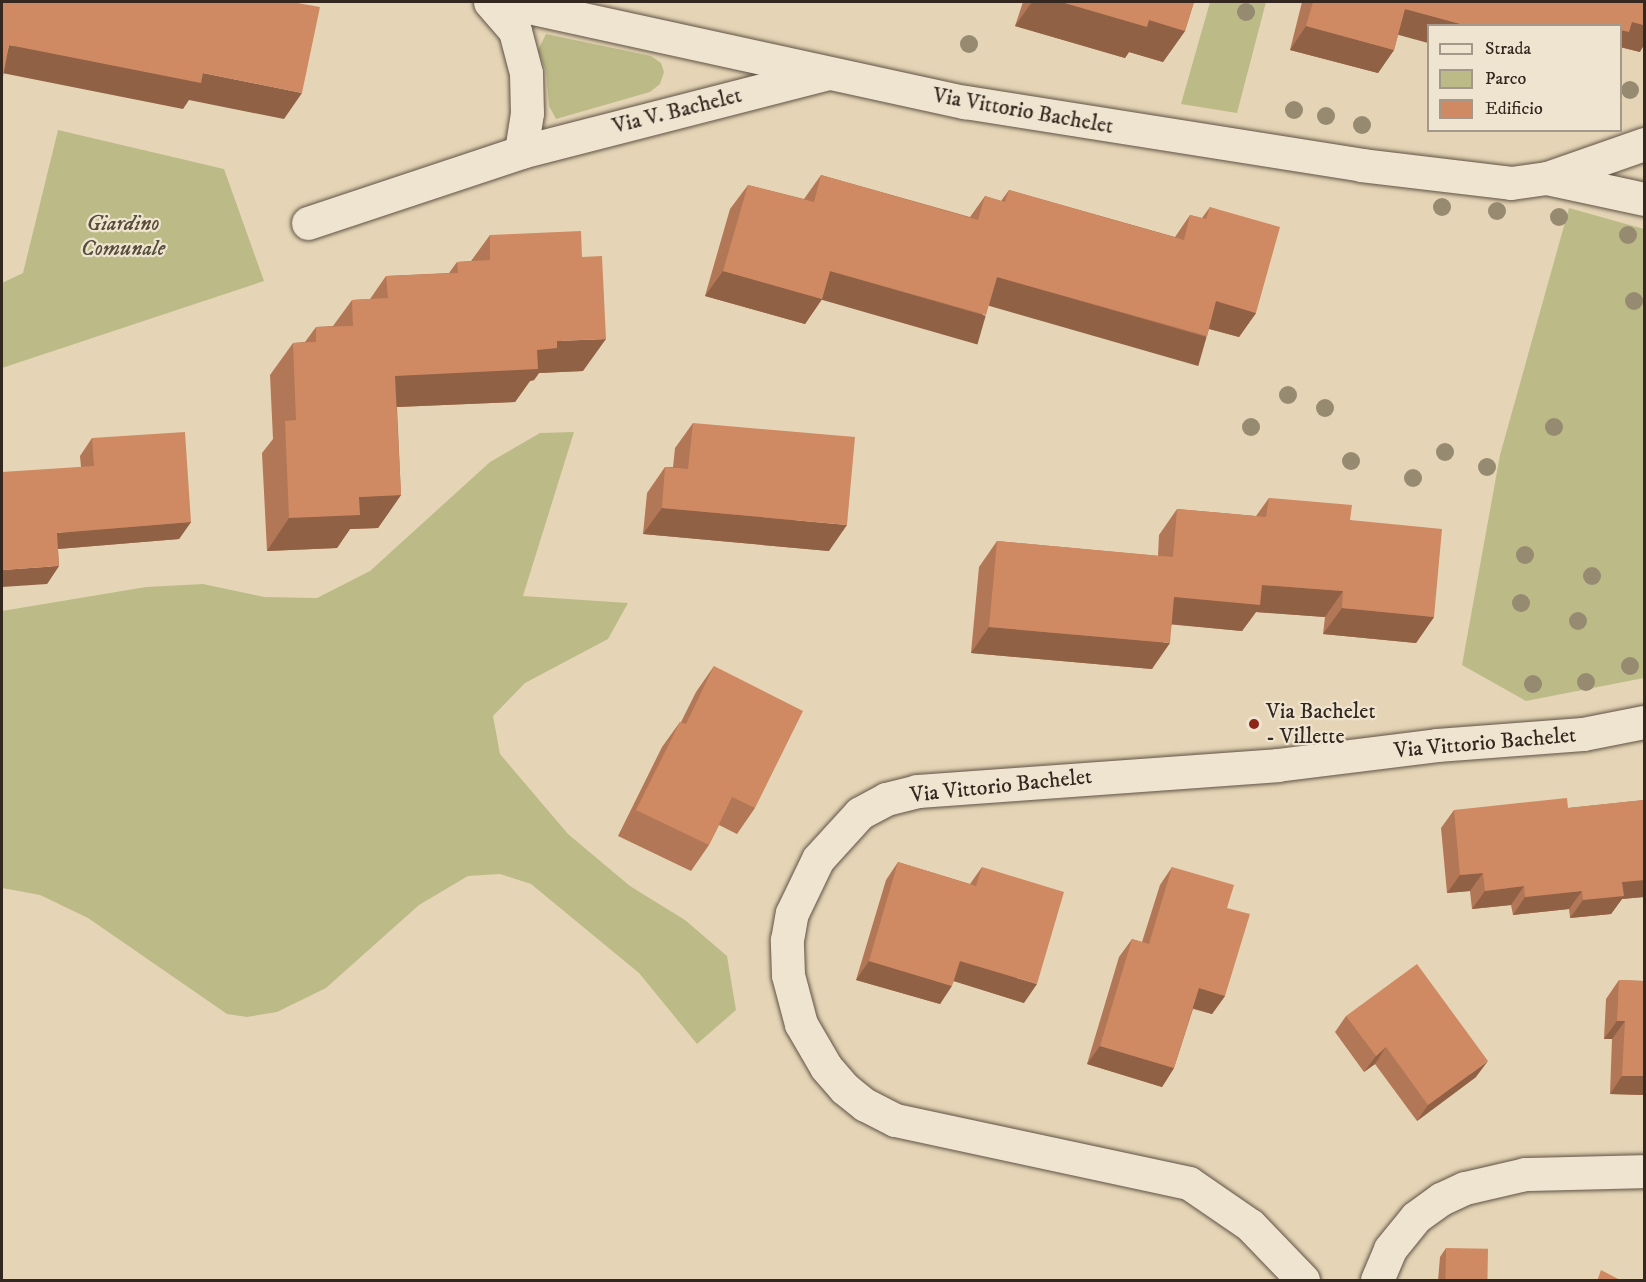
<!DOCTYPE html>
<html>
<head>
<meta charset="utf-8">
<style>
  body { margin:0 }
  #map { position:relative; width:1646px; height:1282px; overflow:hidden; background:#e5d5b6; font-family:"IM FELL DW Pica",serif }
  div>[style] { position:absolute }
  .green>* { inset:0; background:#bcbb88 }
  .roads { filter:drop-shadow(0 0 2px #605245) drop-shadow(0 0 2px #605245) }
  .minor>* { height:33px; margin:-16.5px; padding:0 16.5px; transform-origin:16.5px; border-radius:16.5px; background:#eee4d0 }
  .tertiary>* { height:33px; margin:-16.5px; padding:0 16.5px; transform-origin:16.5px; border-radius:16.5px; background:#eee4d0 }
  .trees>* { width:18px; height:18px; margin:-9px; border-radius:50%; background:#968a71 }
  .wall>* { inset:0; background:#b27756 }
  .shaded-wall>* { inset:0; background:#916146; transform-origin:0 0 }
  .building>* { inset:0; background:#cf8a64; transform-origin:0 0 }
  .dots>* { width:16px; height:16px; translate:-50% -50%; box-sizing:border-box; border:3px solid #eee4d0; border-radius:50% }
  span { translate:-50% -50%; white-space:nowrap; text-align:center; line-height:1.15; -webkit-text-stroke:4.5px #eee4d0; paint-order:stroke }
  .street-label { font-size:22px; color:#33271f }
  .park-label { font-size:22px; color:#554c39; font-style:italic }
  .poi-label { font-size:22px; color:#33271f }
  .left { translate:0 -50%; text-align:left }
  .frame { position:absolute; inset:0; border:3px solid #33271f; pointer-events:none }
  .legend { position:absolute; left:1427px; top:24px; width:195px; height:108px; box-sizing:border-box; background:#eee4d0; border:2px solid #a39889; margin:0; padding:8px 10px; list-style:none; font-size:18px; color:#33271f }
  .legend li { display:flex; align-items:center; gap:12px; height:30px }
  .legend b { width:30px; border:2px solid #a39889 }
</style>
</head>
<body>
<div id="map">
  <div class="green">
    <div style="clip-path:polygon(1210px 2px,1266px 2px,1237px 113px,1181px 104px)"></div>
    <div style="clip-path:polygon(546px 34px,651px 56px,661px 63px,664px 72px,660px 84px,650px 92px,556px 119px,549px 106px,546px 71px,538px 50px)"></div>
    <div style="clip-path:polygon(58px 130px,224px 169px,264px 281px,2px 368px,2px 283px,23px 273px)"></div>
    <div style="clip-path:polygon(1569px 208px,1644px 229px,1644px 678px,1526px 701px,1462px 665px,1500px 455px)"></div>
    <div style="clip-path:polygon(574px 432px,523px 596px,628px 603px,608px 639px,525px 683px,493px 716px,500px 754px,568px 834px,630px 886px,685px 920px,727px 956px,736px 1010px,697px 1044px,639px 973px,531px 884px,500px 874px,468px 876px,419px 905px,326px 988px,277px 1012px,247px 1017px,227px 1014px,88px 918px,40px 895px,2px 888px,2px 611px,146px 587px,203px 584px,264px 597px,317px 598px,370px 571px,490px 462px,540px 433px)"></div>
  </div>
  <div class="roads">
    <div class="minor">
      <div style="left:490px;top:2px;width:38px;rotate:49deg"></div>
      <div style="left:515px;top:31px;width:43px;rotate:75.3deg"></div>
      <div style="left:526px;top:73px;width:40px;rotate:88.6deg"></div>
      <div style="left:527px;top:113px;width:39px;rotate:99deg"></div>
      <div style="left:505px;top:2px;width:471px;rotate:12.3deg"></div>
      <div style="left:965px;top:102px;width:401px;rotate:9deg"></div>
      <div style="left:1361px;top:165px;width:151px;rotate:6.8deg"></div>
      <div style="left:1511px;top:183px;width:36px;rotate:-8deg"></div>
      <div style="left:1547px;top:178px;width:103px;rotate:-19.3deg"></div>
      <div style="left:1547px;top:178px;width:99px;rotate:12.2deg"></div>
      <div style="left:308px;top:223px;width:225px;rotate:-18.4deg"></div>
      <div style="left:521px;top:152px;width:314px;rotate:-14.4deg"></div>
      <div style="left:1377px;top:1280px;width:34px;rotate:-67deg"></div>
      <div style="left:1390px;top:1249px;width:41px;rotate:-50.9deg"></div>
      <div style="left:1416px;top:1217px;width:31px;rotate:-36deg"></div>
      <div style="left:1441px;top:1199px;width:26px;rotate:-25deg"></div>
      <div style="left:1465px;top:1188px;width:62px;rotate:-13.1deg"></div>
      <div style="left:1525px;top:1174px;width:119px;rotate:-1.4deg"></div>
    </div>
    <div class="tertiary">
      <div style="left:1303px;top:1280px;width:76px;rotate:-133.9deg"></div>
      <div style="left:1250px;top:1225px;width:74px;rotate:-145.5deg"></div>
      <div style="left:1189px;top:1183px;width:301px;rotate:-167.9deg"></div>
      <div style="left:895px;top:1120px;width:34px;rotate:-153deg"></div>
      <div style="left:865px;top:1105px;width:26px;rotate:-141deg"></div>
      <div style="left:845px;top:1089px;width:29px;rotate:-131deg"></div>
      <div style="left:826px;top:1067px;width:50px;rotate:-120.2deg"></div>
      <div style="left:801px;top:1024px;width:51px;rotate:-104.9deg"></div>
      <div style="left:788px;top:975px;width:35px;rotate:-92deg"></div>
      <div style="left:787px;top:940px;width:27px;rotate:-80deg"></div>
      <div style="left:792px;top:913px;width:60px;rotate:-64.3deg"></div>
      <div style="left:818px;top:859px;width:62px;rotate:-47.6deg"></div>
      <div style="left:860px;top:813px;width:30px;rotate:-28deg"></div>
      <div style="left:886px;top:799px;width:32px;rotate:-14deg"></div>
      <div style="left:917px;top:791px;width:361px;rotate:-4.1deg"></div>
      <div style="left:1277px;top:765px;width:161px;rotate:-7.1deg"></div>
      <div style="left:1437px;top:745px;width:146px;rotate:-4.3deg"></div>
      <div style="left:1583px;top:734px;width:62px;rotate:-11.1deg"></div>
    </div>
  </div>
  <div class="trees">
    <div style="left:1246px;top:12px"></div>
    <div style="left:969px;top:44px"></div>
    <div style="left:1630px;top:90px"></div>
    <div style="left:1294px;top:110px"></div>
    <div style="left:1326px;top:116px"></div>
    <div style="left:1362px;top:125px"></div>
    <div style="left:1442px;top:207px"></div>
    <div style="left:1497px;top:211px"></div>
    <div style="left:1559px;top:217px"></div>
    <div style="left:1628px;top:235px"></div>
    <div style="left:1634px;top:301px"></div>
    <div style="left:1288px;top:395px"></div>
    <div style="left:1325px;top:408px"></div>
    <div style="left:1251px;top:427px"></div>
    <div style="left:1554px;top:427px"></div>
    <div style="left:1445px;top:452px"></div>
    <div style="left:1351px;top:461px"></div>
    <div style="left:1487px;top:467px"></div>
    <div style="left:1413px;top:478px"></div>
    <div style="left:1525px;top:555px"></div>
    <div style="left:1592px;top:576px"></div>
    <div style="left:1521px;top:603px"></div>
    <div style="left:1578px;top:621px"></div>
    <div style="left:1630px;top:666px"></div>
    <div style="left:1586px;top:682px"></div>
    <div style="left:1533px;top:684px"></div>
  </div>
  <div class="wall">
    <div style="clip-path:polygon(1023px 2px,1194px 2px,1185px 31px,1163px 62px,1129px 52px,1125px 58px,1015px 26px)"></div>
    <div style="clip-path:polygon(1302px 2px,1644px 2px,1640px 52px,1620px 47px,1620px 26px,1398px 35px,1394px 50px,1378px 73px,1290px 50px)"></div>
    <div style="clip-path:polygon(821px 175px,970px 217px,985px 196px,1001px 201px,1009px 190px,1175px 237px,1190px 215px,1202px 218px,1210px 207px,1256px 313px,1239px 337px,1209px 329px,1207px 336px,1190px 361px,989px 304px,968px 340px,823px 298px,805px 324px,705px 296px,730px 209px,748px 185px,804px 199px)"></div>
    <div style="clip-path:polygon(490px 235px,583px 371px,539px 373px,534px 380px,530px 381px,515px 402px,397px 407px,401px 495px,378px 528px,350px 529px,337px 548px,267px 551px,262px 453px,273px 439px,270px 375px,293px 343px,305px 342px,316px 327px,333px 326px,352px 300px,370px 299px,386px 276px,449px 273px,457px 262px,471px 261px)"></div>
    <div style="clip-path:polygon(693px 423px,829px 551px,643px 534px,647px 493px,665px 467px,673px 467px,675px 448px)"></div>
    <div style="clip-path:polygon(92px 438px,191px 522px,179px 539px,58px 549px,59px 566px,47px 584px,81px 467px,80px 456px)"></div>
    <div style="clip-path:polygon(1269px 498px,1350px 520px,1434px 617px,1416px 643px,1323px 634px,1325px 617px,1256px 612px,1242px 631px,1172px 624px,1152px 669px,971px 653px,979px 567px,997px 541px,1158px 556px,1159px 535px,1177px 509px,1256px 516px)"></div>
    <div style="clip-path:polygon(714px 666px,755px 808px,737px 834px,719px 825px,709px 845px,691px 871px,618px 836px,662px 747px,680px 722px,681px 722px,696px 692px)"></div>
    <div style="clip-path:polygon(1644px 800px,1644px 897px,1622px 899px,1611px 914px,1570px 918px,1569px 909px,1513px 915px,1511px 905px,1472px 909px,1470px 891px,1447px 893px,1441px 828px,1454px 810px,1568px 808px)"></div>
    <div style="clip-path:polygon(898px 862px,970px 884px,982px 867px,1024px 1003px,954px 981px,940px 1004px,856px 980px,886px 880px)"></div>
    <div style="clip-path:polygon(1172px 867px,1227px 908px,1225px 996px,1212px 1014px,1193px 1009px,1174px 1068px,1162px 1087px,1087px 1064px,1119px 957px,1132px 939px,1142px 942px,1160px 885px)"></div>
    <div style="clip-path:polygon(1619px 980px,1644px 981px,1644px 1095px,1610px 1094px,1612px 1039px,1604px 1039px,1606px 999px)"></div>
    <div style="clip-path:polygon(1346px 1016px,1476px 1077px,1417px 1121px,1375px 1064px,1364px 1072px,1335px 1032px)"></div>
    <div style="clip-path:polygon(1446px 1248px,1486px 1281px,1438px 1281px,1440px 1257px)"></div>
  </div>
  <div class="shaded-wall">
    <div style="clip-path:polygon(1032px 2px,1061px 2px,1149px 20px,1185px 31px,1163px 62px,1129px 52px,1125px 58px,1015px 26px)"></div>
    <div style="clip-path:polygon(1405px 9px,1468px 26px,1428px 26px,1428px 43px,1388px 32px)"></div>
    <div style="clip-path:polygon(1632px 22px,1644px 25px,1644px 45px,1640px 52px,1620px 47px,1620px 30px)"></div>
    <div style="clip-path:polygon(1306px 26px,1394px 50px,1378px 73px,1290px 50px)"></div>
    <div style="clip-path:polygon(9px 45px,203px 73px,302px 93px,284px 119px,189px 100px,183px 109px,2px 73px)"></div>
    <div style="clip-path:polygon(723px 271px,822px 299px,805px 324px,705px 296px)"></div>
    <div style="left:830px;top:271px;width:162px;height:30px;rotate:16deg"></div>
    <div style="left:997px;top:277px;width:218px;height:30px;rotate:16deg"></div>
    <div style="clip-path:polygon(1216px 301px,1256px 313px,1239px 337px,1199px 326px)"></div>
    <div style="clip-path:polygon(606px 339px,583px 371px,539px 373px,534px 380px,530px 381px,515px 402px,373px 408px,395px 376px,537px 350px,557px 341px)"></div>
    <div style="clip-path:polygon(401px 495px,378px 528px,350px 529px,337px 548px,267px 551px,289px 518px,359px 497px)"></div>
    <div style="clip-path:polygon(662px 508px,847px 525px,829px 551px,643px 534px)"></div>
    <div style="clip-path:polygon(191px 522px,179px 539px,45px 550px,57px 533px)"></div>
    <div style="clip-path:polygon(59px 566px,47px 584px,2px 587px,2px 570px)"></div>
    <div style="clip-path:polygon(1262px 585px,1343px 591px,1325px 617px,1256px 612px,1242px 631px,1156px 623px,1174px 597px)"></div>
    <div style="clip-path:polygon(1342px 608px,1434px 617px,1416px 643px,1323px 634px)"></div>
    <div style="clip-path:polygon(989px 627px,1170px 643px,1152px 669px,971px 653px)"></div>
    <div style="clip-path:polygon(1483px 873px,1470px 891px,1447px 893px,1460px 875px)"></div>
    <div style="clip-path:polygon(1644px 880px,1644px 897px,1622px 899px,1611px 914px,1570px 918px,1583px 900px,1622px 882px)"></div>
    <div style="clip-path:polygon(1524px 886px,1511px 905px,1472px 909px,1485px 891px)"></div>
    <div style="clip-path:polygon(1582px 891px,1569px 909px,1513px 915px,1525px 897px)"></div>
    <div style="clip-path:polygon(869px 961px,952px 986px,940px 1004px,856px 980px)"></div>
    <div style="clip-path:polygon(960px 961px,1037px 984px,1024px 1003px,947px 979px)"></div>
    <div style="clip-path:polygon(1199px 988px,1225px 996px,1212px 1014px,1186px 1006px)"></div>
    <div style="clip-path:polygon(1617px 1021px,1625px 1021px,1612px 1039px,1604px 1039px)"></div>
    <div style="clip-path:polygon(1100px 1046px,1174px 1068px,1162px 1087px,1087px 1064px)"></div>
    <div style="clip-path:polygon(1386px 1047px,1375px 1064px,1364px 1072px,1376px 1056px)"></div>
    <div style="clip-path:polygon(1488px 1061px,1476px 1077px,1417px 1121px,1428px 1105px)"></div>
    <div style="clip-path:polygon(1622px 1076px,1644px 1076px,1644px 1095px,1610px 1094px)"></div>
  </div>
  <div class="building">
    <div style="clip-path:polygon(2px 2px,292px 2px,320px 7px,302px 93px,203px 73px,201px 83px,9px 45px,2px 82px)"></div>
    <div style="clip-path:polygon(1061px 2px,1194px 2px,1185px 31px,1149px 20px,1147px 27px)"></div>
    <div style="clip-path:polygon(1313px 2px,1644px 2px,1644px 25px,1632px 22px,1629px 32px,1620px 30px,1620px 26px,1468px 26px,1405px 9px,1394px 50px,1306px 26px)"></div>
    <div style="clip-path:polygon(821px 175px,978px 220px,985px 196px,1005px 202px,1009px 190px,1184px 240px,1190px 215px,1206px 219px,1210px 207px,1280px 227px,1256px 313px,1216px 301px,1207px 336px,997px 277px,986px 315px,830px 271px,822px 299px,723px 271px,748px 185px,814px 202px)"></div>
    <div style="clip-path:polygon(581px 231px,582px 257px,602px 256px,606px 339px,557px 341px,557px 348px,537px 350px,538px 369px,395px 376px,401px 495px,359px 497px,360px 515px,289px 518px,285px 421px,296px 420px,293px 343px,316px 342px,316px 327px,353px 326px,352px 300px,388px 298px,386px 276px,458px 273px,457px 262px,490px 260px,490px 235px)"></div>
    <div style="clip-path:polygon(693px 423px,855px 437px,847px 525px,662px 508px,665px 467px,688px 469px)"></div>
    <div style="clip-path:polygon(185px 432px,191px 522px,57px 533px,59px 566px,2px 570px,2px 472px,94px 466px,92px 438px)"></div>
    <div style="clip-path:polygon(1269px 498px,1352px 505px,1350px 520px,1442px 529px,1434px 617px,1342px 608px,1343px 591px,1262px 585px,1260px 605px,1174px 597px,1170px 643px,989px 627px,997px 541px,1173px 557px,1177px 509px,1266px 517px)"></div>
    <div style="clip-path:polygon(714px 666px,803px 711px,755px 808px,732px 797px,709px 845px,636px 810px,680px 722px,686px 724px)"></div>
    <div style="clip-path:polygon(1567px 798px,1568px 808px,1644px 800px,1644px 880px,1622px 882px,1624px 896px,1583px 900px,1582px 891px,1525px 897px,1524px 886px,1485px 891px,1483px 873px,1460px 875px,1454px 810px)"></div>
    <div style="clip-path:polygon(898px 862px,976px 886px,982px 867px,1064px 892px,1037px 984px,960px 961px,952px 986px,869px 961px)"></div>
    <div style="clip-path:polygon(1172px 867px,1234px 885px,1227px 908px,1250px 914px,1225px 996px,1199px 988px,1174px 1068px,1100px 1046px,1132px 939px,1149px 944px)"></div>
    <div style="clip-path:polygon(1417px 964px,1488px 1061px,1428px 1105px,1386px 1047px,1376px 1056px,1346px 1016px)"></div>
    <div style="clip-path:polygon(1619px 980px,1644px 981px,1644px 1076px,1622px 1076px,1625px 1021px,1617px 1021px)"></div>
    <div style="left:1446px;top:1248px;width:42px;height:33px;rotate:1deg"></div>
    <div style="clip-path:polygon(1601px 1270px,1622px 1281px,1597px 1281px)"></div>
  </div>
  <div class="dots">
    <div style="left:1254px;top:724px;background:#8f2418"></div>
  </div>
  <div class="street-label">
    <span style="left:677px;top:111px;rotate:-14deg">Via V. Bachelet</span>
    <span style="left:1023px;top:111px;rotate:10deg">Via Vittorio Bachelet</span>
    <span style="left:1485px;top:743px;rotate:-5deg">Via Vittorio Bachelet</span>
    <span style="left:1001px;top:786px;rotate:-6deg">Via Vittorio Bachelet</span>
  </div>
  <div class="park-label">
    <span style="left:123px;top:236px">Giardino<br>Comunale</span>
  </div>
  <div class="poi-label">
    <span class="left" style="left:1266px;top:724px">Via Bachelet<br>- Villette</span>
  </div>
  <div class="frame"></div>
  <ul class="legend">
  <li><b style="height:8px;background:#eee4d0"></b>Strada</li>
  <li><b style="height:16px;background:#bcbb88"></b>Parco</li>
  <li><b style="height:16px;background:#cf8a64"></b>Edificio</li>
  </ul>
</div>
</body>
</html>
